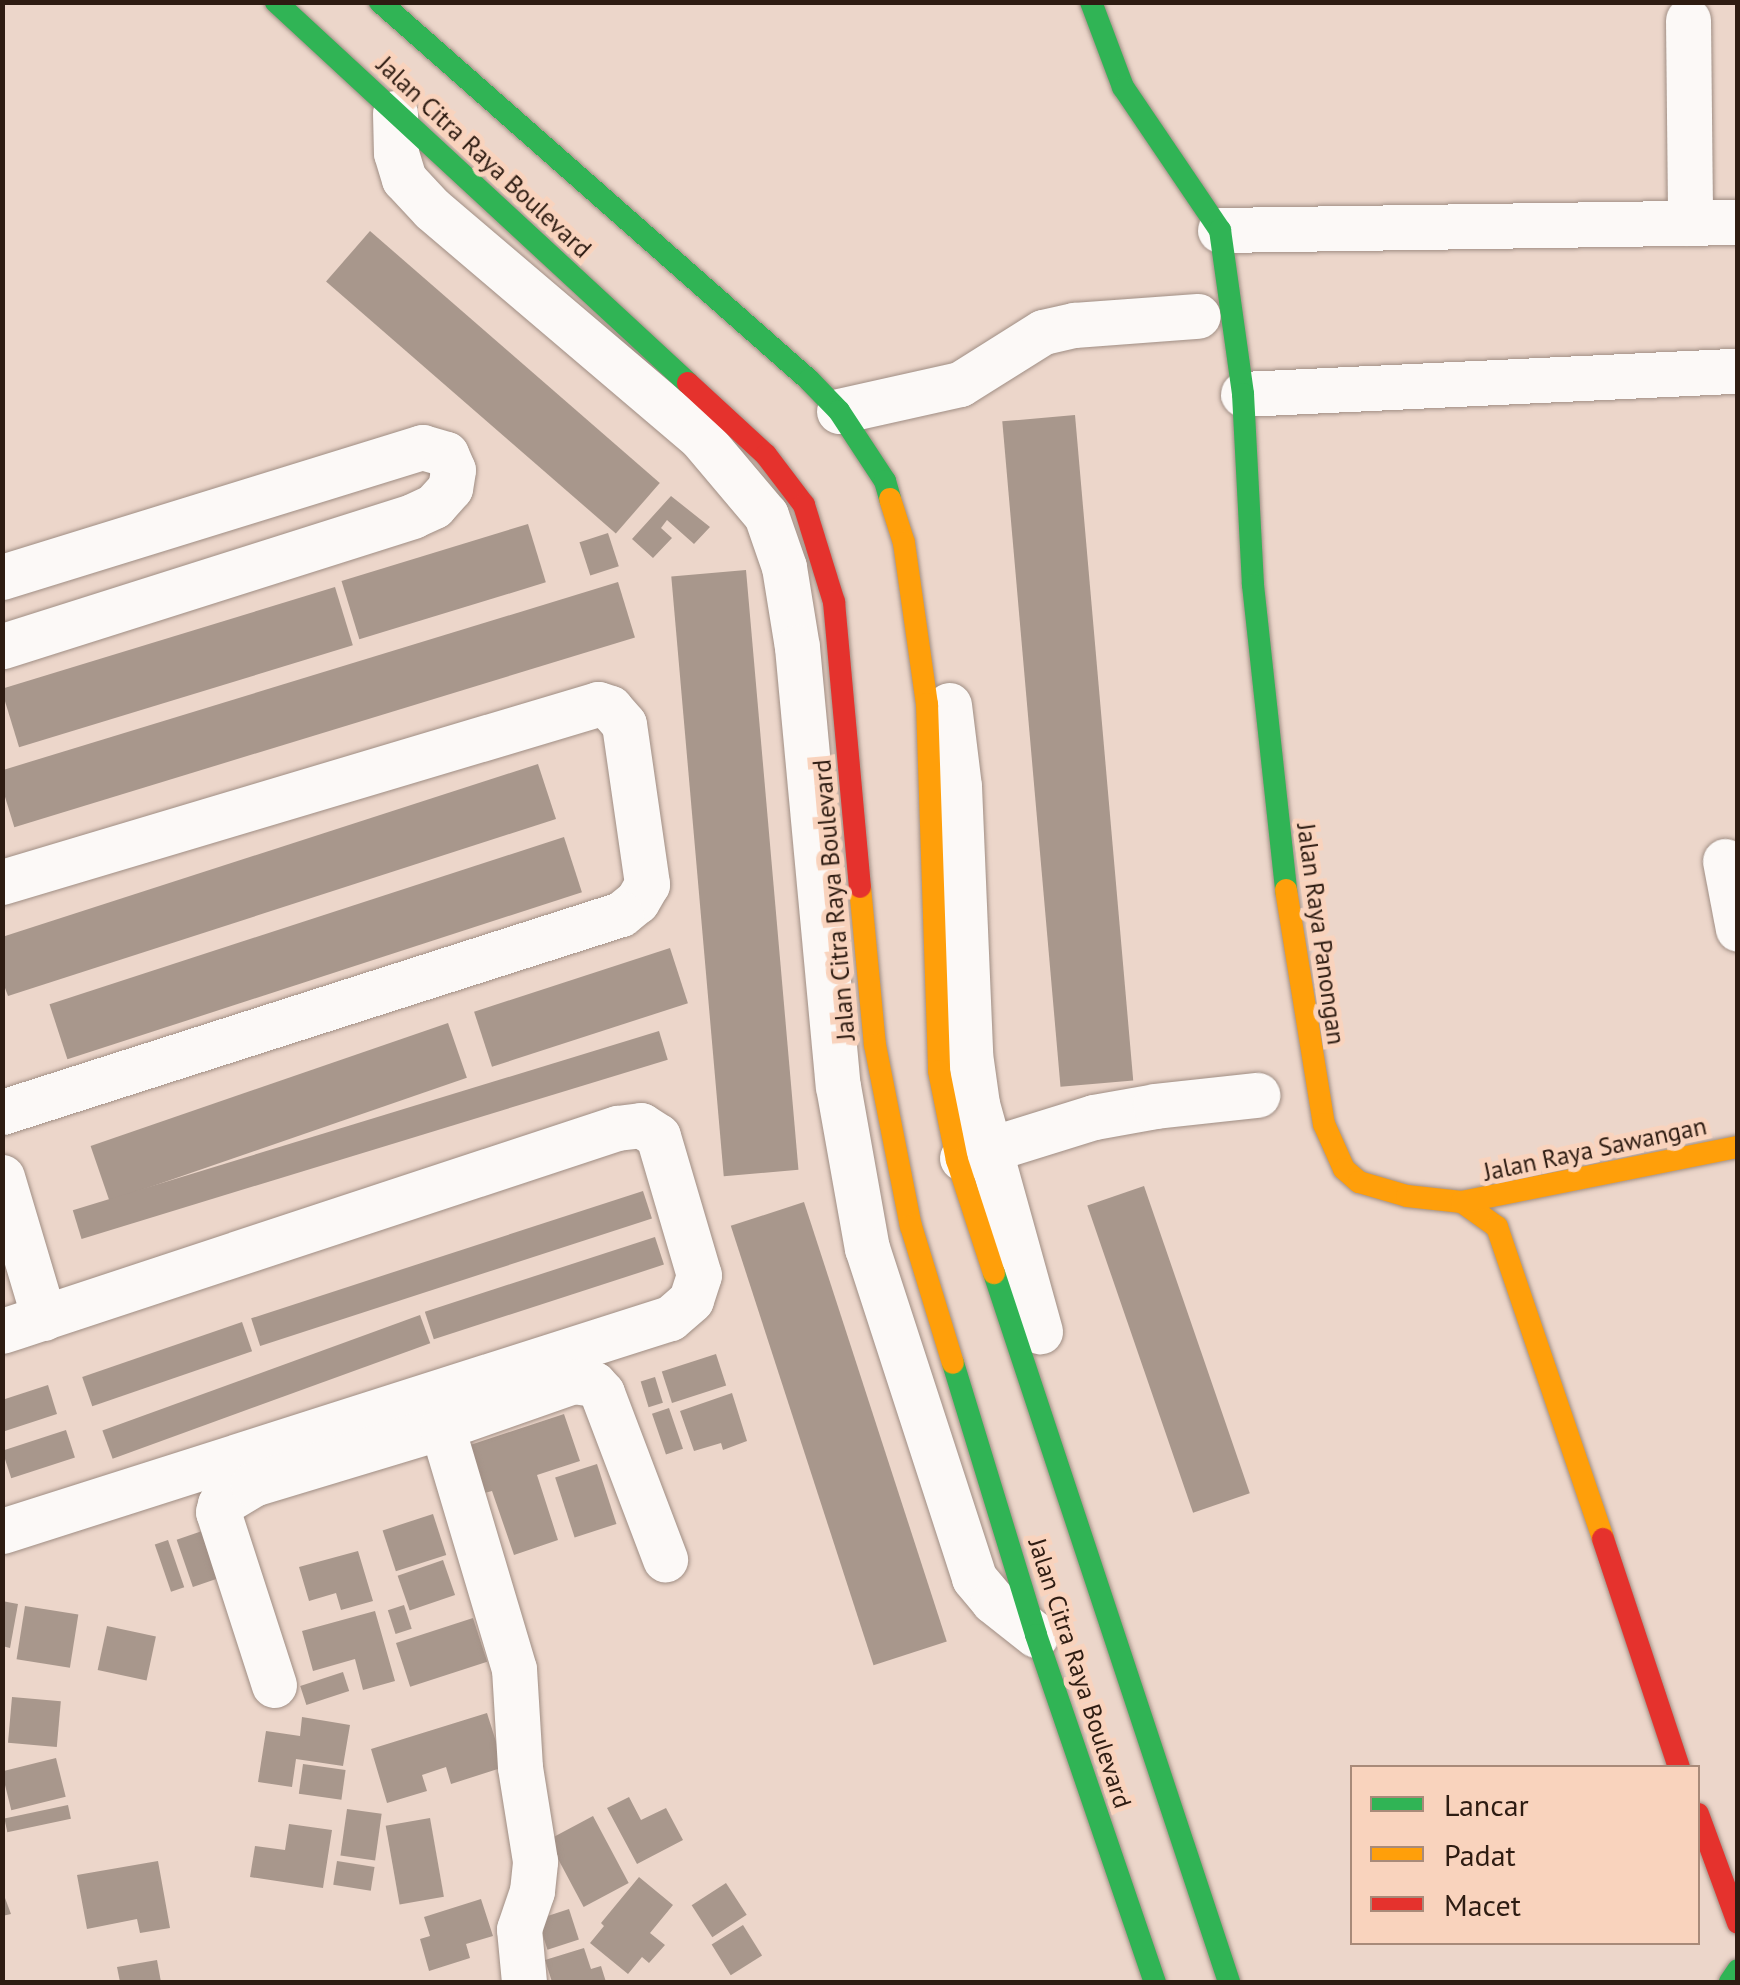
<!DOCTYPE html>
<html>
<head>
<meta charset="utf-8">
<style>
  body { margin:0 }
  #map { position:relative; width:1740px; height:1985px; overflow:hidden; background:#ecd6ca; font-family:"PT Sans",sans-serif }
  div>[style] { position:absolute }
  .building>* { inset:0; background:#a8978c; transform-origin:0 0 }
  .roads { filter:drop-shadow(0 0 2px #a08e84) drop-shadow(0 0 2px #a08e84) }
  .street>* { height:45px; margin:-22.5px; padding:0 22.5px; transform-origin:22.5px; border-radius:22.5px; background:#fcf9f7 }
  .fast>* { height:22px; margin:-11px; padding:0 11px; transform-origin:11px; border-radius:11px; background:#30b455 }
  .slow>* { height:22px; margin:-11px; padding:0 11px; transform-origin:11px; border-radius:11px; background:#ff9f0a }
  .jam>* { height:22px; margin:-11px; padding:0 11px; transform-origin:11px; border-radius:11px; background:#e5322d }
  span { translate:-50% -50%; white-space:nowrap; text-align:center; line-height:1.15; -webkit-text-stroke:10px #f9d3bd; paint-order:stroke }
  .street-label { font-size:25px; color:#2e1c12 }
  .frame { position:absolute; inset:0; border:5px solid #2e1c12; pointer-events:none }
  .legend { position:absolute; left:1350px; top:1765px; width:350px; height:180px; box-sizing:border-box; background:#f9d3bd; border:2px solid #a88a79; margin:0; padding:12px 18px; list-style:none; font-size:30px; color:#2e1c12 }
  .legend li { display:flex; align-items:center; gap:20px; height:50px }
  .legend b { width:50px; border:2px solid #a88a79 }
</style>
</head>
<body>
<div id="map">
  <div class="building">
    <div style="left:370px;top:231px;width:384px;height:67px;rotate:41deg"></div>
    <div style="left:1075px;top:415px;width:668px;height:73px;rotate:85deg"></div>
    <div style="clip-path:polygon(671px 496px,710px 527px,694px 544px,667px 520px,661px 528px,672px 538px,653px 558px,632px 539px)"></div>
    <div style="left:528px;top:524px;width:61px;height:195px;rotate:73deg"></div>
    <div style="left:608px;top:533px;width:35px;height:30px;rotate:72deg"></div>
    <div style="left:746px;top:570px;width:602px;height:75px;rotate:85deg"></div>
    <div style="left:618px;top:582px;width:58px;height:649px;rotate:73deg"></div>
    <div style="left:335px;top:587px;width:61px;height:349px;rotate:73deg"></div>
    <div style="clip-path:polygon(538px 764px,556px 819px,8px 996px,2px 980px,2px 937px)"></div>
    <div style="left:564px;top:837px;width:58px;height:541px;rotate:72deg"></div>
    <div style="left:670px;top:948px;width:58px;height:206px;rotate:72deg"></div>
    <div style="left:448px;top:1023px;width:58px;height:378px;rotate:71deg"></div>
    <div style="left:659px;top:1031px;width:30px;height:613px;rotate:73deg"></div>
    <div style="left:1144px;top:1186px;width:325px;height:60px;rotate:71deg"></div>
    <div style="left:643px;top:1191px;width:29px;height:412px;rotate:72deg"></div>
    <div style="left:804px;top:1202px;width:462px;height:77px;rotate:72deg"></div>
    <div style="left:655px;top:1237px;width:29px;height:242px;rotate:72deg"></div>
    <div style="left:420px;top:1315px;width:30px;height:338px;rotate:70deg"></div>
    <div style="left:242px;top:1322px;width:31px;height:169px;rotate:71deg"></div>
    <div style="left:716px;top:1354px;width:33px;height:57px;rotate:72deg"></div>
    <div style="left:655px;top:1377px;width:27px;height:15px;rotate:73deg"></div>
    <div style="clip-path:polygon(48px 1385px,57px 1414px,2px 1432px,2px 1400px)"></div>
    <div style="clip-path:polygon(732px 1393px,747px 1441px,723px 1450px,721px 1443px,694px 1451px,680px 1411px)"></div>
    <div style="left:669px;top:1408px;width:43px;height:18px;rotate:71deg"></div>
    <div style="clip-path:polygon(564px 1414px,580px 1461px,537px 1475px,558px 1540px,514px 1555px,492px 1491px,477px 1495px,461px 1448px)"></div>
    <div style="left:66px;top:1430px;width:29px;height:67px;rotate:72deg"></div>
    <div style="left:597px;top:1464px;width:63px;height:44px;rotate:72deg"></div>
    <div style="left:433px;top:1514px;width:43px;height:53px;rotate:72deg"></div>
    <div style="left:205px;top:1530px;width:50px;height:30px;rotate:71deg"></div>
    <div style="left:168px;top:1540px;width:50px;height:14px;rotate:71deg"></div>
    <div style="clip-path:polygon(358px 1551px,373px 1601px,341px 1610px,336px 1593px,309px 1601px,299px 1567px)"></div>
    <div style="left:443px;top:1560px;width:37px;height:48px;rotate:71deg"></div>
    <div style="clip-path:polygon(2px 1601px,18px 1604px,10px 1648px,2px 1646px)"></div>
    <div style="left:404px;top:1605px;width:25px;height:17px;rotate:72deg"></div>
    <div style="left:25px;top:1606px;width:54px;height:54px;rotate:9deg"></div>
    <div style="clip-path:polygon(375px 1611px,395px 1681px,363px 1690px,355px 1659px,313px 1671px,302px 1631px)"></div>
    <div style="left:473px;top:1618px;width:46px;height:81px;rotate:72deg"></div>
    <div style="left:107px;top:1626px;width:50px;height:45px;rotate:12deg"></div>
    <div style="left:343px;top:1672px;width:20px;height:45px;rotate:72deg"></div>
    <div style="left:12px;top:1697px;width:49px;height:46px;rotate:5deg"></div>
    <div style="clip-path:polygon(487px 1713px,504px 1767px,451px 1784px,446px 1767px,422px 1775px,427px 1791px,387px 1803px,371px 1749px)"></div>
    <div style="clip-path:polygon(302px 1717px,350px 1725px,343px 1766px,296px 1759px,292px 1787px,258px 1782px,266px 1731px,300px 1736px)"></div>
    <div style="left:56px;top:1758px;width:40px;height:56px;rotate:76deg"></div>
    <div style="left:303px;top:1764px;width:43px;height:30px;rotate:8deg"></div>
    <div style="clip-path:polygon(629px 1797px,641px 1820px,666px 1808px,683px 1840px,637px 1864px,607px 1808px)"></div>
    <div style="left:68px;top:1805px;width:14px;height:65px;rotate:78deg"></div>
    <div style="left:347px;top:1809px;width:35px;height:47px;rotate:8deg"></div>
    <div style="left:593px;top:1816px;width:76px;height:51px;rotate:62deg"></div>
    <div style="left:430px;top:1818px;width:80px;height:45px;rotate:80deg"></div>
    <div style="clip-path:polygon(289px 1824px,332px 1830px,323px 1888px,250px 1877px,255px 1846px,285px 1850px)"></div>
    <div style="clip-path:polygon(158px 1861px,170px 1928px,140px 1933px,137px 1919px,87px 1929px,77px 1875px)"></div>
    <div style="left:337px;top:1861px;width:38px;height:24px;rotate:9deg"></div>
    <div style="clip-path:polygon(639px 1877px,673px 1905px,650px 1933px,665px 1945px,649px 1963px,642px 1957px,628px 1974px,590px 1943px,604px 1926px,601px 1923px)"></div>
    <div style="left:726px;top:1883px;width:38px;height:41px;rotate:57deg"></div>
    <div style="clip-path:polygon(2px 1890px,11px 1914px,2px 1916px)"></div>
    <div style="clip-path:polygon(481px 1899px,493px 1936px,466px 1944px,470px 1958px,429px 1971px,420px 1939px,430px 1936px,424px 1917px)"></div>
    <div style="left:569px;top:1909px;width:32px;height:33px;rotate:72deg"></div>
    <div style="left:743px;top:1925px;width:36px;height:37px;rotate:58deg"></div>
    <div style="clip-path:polygon(584px 1948px,591px 1969px,601px 1966px,606px 1982px,552px 1982px,545px 1960px)"></div>
    <div style="clip-path:polygon(157px 1960px,161px 1982px,120px 1982px,117px 1967px)"></div>
  </div>
  <div class="roads">
    <div class="street">
      <div style="left:1688px;top:20px;width:203px;rotate:89.4deg"></div>
      <div style="left:395px;top:113px;width:40px;rotate:88.6deg"></div>
      <div style="left:396px;top:153px;width:27px;rotate:73deg"></div>
      <div style="left:404px;top:179px;width:41px;rotate:47deg"></div>
      <div style="left:432px;top:209px;width:352px;rotate:40.4deg"></div>
      <div style="left:700px;top:437px;width:102px;rotate:49.8deg"></div>
      <div style="left:766px;top:515px;width:55px;rotate:70.9deg"></div>
      <div style="left:784px;top:567px;width:81px;rotate:80.8deg"></div>
      <div style="left:797px;top:647px;width:441px;rotate:84.7deg"></div>
      <div style="left:838px;top:1086px;width:165px;rotate:79.9deg"></div>
      <div style="left:867px;top:1248px;width:347px;rotate:72deg"></div>
      <div style="left:974px;top:1578px;width:30px;rotate:50deg"></div>
      <div style="left:993px;top:1601px;width:55px;rotate:38.3deg"></div>
      <div style="left:1220px;top:230px;width:518px;rotate:-0.88deg"></div>
      <div style="left:1243px;top:394px;width:496px;rotate:-2.7deg"></div>
      <div style="left:839px;top:411px;width:124px;rotate:-12.6deg"></div>
      <div style="left:960px;top:384px;width:98px;rotate:-32.1deg"></div>
      <div style="left:1043px;top:332px;width:32px;rotate:-13deg"></div>
      <div style="left:1074px;top:325px;width:124px;rotate:-4.2deg"></div>
      <div style="left:2px;top:577px;width:440px;rotate:-17.2deg"></div>
      <div style="left:422px;top:447px;width:25px;rotate:16deg"></div>
      <div style="left:446px;top:454px;width:17px;rotate:66deg"></div>
      <div style="left:453px;top:470px;width:18px;rotate:99deg"></div>
      <div style="left:450px;top:488px;width:24px;rotate:132deg"></div>
      <div style="left:434px;top:506px;width:23px;rotate:155deg"></div>
      <div style="left:413px;top:516px;width:431px;rotate:162.4deg"></div>
      <div style="left:949px;top:705px;width:82px;rotate:83deg"></div>
      <div style="left:959px;top:786px;width:268px;rotate:87.6deg"></div>
      <div style="left:970px;top:1054px;width:50px;rotate:82deg"></div>
      <div style="left:977px;top:1104px;width:236px;rotate:74.5deg"></div>
      <div style="left:1725px;top:861px;width:69px;rotate:79.2deg"></div>
      <div style="left:2px;top:882px;width:622px;rotate:-16.63deg"></div>
      <div style="left:598px;top:704px;width:13px;rotate:18deg"></div>
      <div style="left:610px;top:708px;width:21px;rotate:49deg"></div>
      <div style="left:624px;top:724px;width:162px;rotate:81.8deg"></div>
      <div style="left:647px;top:884px;width:20px;rotate:120deg"></div>
      <div style="left:637px;top:901px;width:21px;rotate:141deg"></div>
      <div style="left:621px;top:914px;width:650px;rotate:162.26deg"></div>
      <div style="left:962px;top:1158px;width:138px;rotate:-17.3deg"></div>
      <div style="left:1094px;top:1117px;width:62px;rotate:-10.2deg"></div>
      <div style="left:1155px;top:1106px;width:103px;rotate:-6.2deg"></div>
      <div style="left:2px;top:1177px;width:147px;rotate:73.4deg"></div>
      <div style="left:2px;top:1331px;width:648px;rotate:-18.27deg"></div>
      <div style="left:617px;top:1128px;width:24px;rotate:-7deg"></div>
      <div style="left:641px;top:1125px;width:20px;rotate:33deg"></div>
      <div style="left:658px;top:1136px;width:145px;rotate:73.6deg"></div>
      <div style="left:699px;top:1275px;width:26px;rotate:108deg"></div>
      <div style="left:691px;top:1300px;width:28px;rotate:139deg"></div>
      <div style="left:670px;top:1318px;width:701px;rotate:162.31deg"></div>
      <div style="left:274px;top:1685px;width:182px;rotate:-107.9deg"></div>
      <div style="left:218px;top:1512px;width:8px;rotate:-76deg"></div>
      <div style="left:220px;top:1504px;width:39px;rotate:-31deg"></div>
      <div style="left:253px;top:1484px;width:197px;rotate:-16.8deg"></div>
      <div style="left:524px;top:1982px;width:53px;rotate:-95.4deg"></div>
      <div style="left:519px;top:1929px;width:40px;rotate:-71.1deg"></div>
      <div style="left:532px;top:1891px;width:30px;rotate:-84deg"></div>
      <div style="left:535px;top:1861px;width:95px;rotate:-99.1deg"></div>
      <div style="left:520px;top:1767px;width:98px;rotate:-93.5deg"></div>
      <div style="left:514px;top:1669px;width:252px;rotate:-106.6deg"></div>
      <div style="left:442px;top:1427px;width:139px;rotate:-19.3deg"></div>
      <div style="left:573px;top:1381px;width:21px;rotate:8deg"></div>
      <div style="left:594px;top:1384px;width:12px;rotate:48deg"></div>
      <div style="left:602px;top:1393px;width:178px;rotate:69.2deg"></div>
    </div>
    <div class="fast">
      <div style="left:276px;top:2px;width:561px;rotate:42.76deg"></div>
      <div style="left:380px;top:2px;width:572px;rotate:41.38deg"></div>
      <div style="left:809px;top:380px;width:43px;rotate:45.9deg"></div>
      <div style="left:839px;top:411px;width:84px;rotate:56.7deg"></div>
      <div style="left:885px;top:481px;width:19px;rotate:74deg"></div>
      <div style="left:1091px;top:2px;width:91px;rotate:69.4deg"></div>
      <div style="left:1123px;top:87px;width:173px;rotate:55.9deg"></div>
      <div style="left:1220px;top:230px;width:166px;rotate:82deg"></div>
      <div style="left:1243px;top:394px;width:191px;rotate:87deg"></div>
      <div style="left:1253px;top:585px;width:307px;rotate:83.8deg"></div>
      <div style="left:994px;top:1273px;width:747px;rotate:71.66deg"></div>
      <div style="left:953px;top:1363px;width:284px;rotate:73deg"></div>
      <div style="left:1036px;top:1635px;width:367px;rotate:71.1deg"></div>
      <div style="left:1730px;top:1982px;width:14px;rotate:-56deg"></div>
    </div>
    <div class="slow">
      <div style="left:890px;top:499px;width:46px;rotate:72.3deg"></div>
      <div style="left:904px;top:543px;width:163px;rotate:81.9deg"></div>
      <div style="left:927px;top:704px;width:367px;rotate:88.1deg"></div>
      <div style="left:939px;top:1071px;width:91px;rotate:78.6deg"></div>
      <div style="left:957px;top:1160px;width:119px;rotate:71.9deg"></div>
      <div style="left:860px;top:887px;width:159px;rotate:84.6deg"></div>
      <div style="left:875px;top:1045px;width:185px;rotate:78.8deg"></div>
      <div style="left:911px;top:1226px;width:143px;rotate:73deg"></div>
      <div style="left:1286px;top:890px;width:237px;rotate:80.8deg"></div>
      <div style="left:1324px;top:1124px;width:49px;rotate:66deg"></div>
      <div style="left:1344px;top:1169px;width:20px;rotate:41deg"></div>
      <div style="left:1359px;top:1182px;width:50px;rotate:16.3deg"></div>
      <div style="left:1407px;top:1196px;width:55px;rotate:6.2deg"></div>
      <div style="left:1462px;top:1202px;width:43px;rotate:35.5deg"></div>
      <div style="left:1497px;top:1227px;width:330px;rotate:71.2deg"></div>
      <div style="left:1462px;top:1202px;width:281px;rotate:-11.3deg"></div>
    </div>
    <div class="jam">
      <div style="left:688px;top:383px;width:106px;rotate:42.7deg"></div>
      <div style="left:766px;top:455px;width:63px;rotate:52.8deg"></div>
      <div style="left:804px;top:505px;width:102px;rotate:72.8deg"></div>
      <div style="left:834px;top:602px;width:286px;rotate:84.8deg"></div>
      <div style="left:1603px;top:1539px;width:241px;rotate:71.6deg"></div>
      <div style="left:1698px;top:1814px;width:116px;rotate:69.8deg"></div>
    </div>
  </div>
  <div class="street-label">
    <span style="left:484px;top:157px;rotate:43deg">Jalan Citra Raya Boulevard</span>
    <span style="left:834px;top:900px;rotate:-95deg">Jalan Citra Raya Boulevard</span>
    <span style="left:1321px;top:934px;rotate:82deg">Jalan Raya Panongan</span>
    <span style="left:1595px;top:1149px;rotate:-12deg">Jalan Raya Sawangan</span>
    <span style="left:1080px;top:1673px;rotate:72deg">Jalan Citra Raya Boulevard</span>
  </div>
  <div class="frame"></div>
  <ul class="legend">
  <li><b style="height:12px;background:#30b455"></b>Lancar</li>
  <li><b style="height:12px;background:#ff9f0a"></b>Padat</li>
  <li><b style="height:12px;background:#e5322d"></b>Macet</li>
  </ul>
</div>
</body>
</html>
